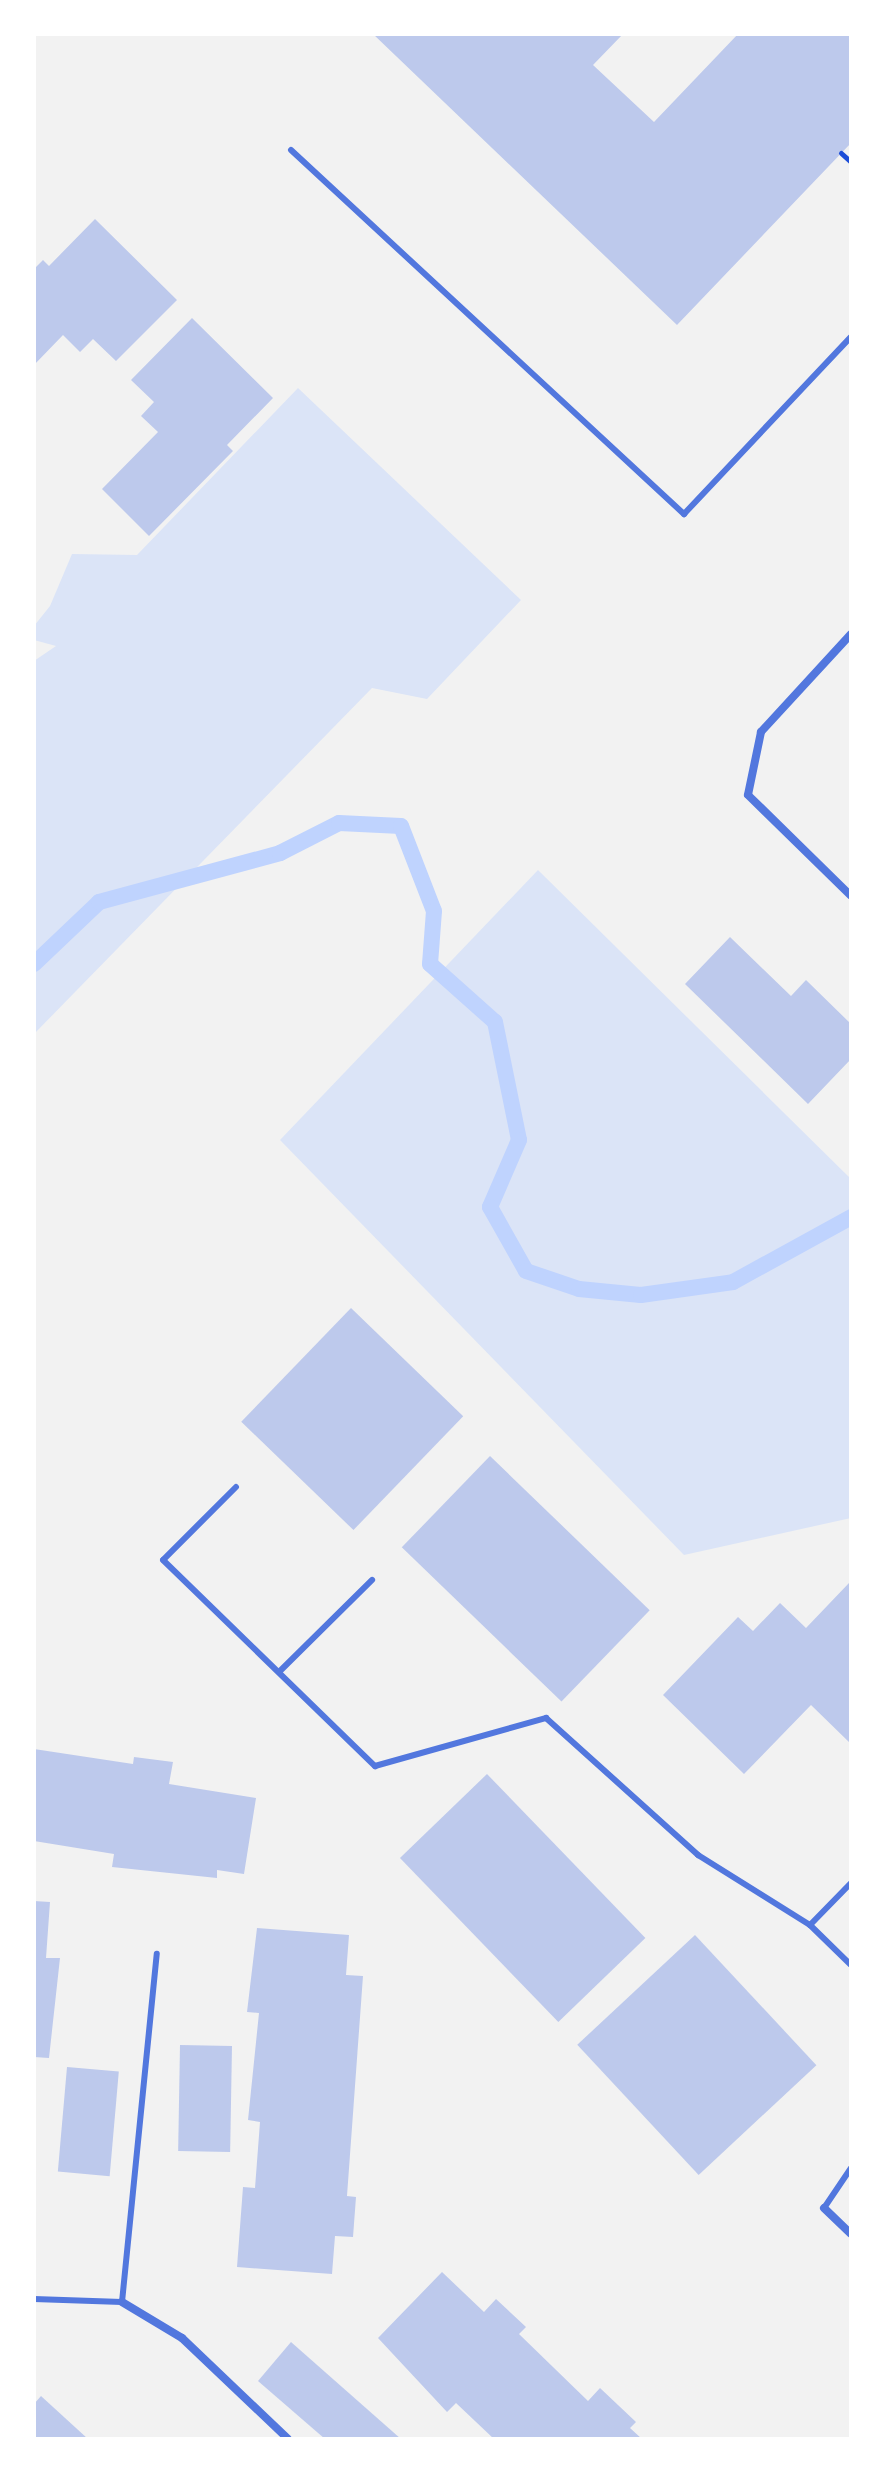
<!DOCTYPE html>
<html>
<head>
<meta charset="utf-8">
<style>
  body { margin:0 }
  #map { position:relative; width:885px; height:2473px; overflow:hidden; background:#f2f2f2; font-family:"Space Grotesk",sans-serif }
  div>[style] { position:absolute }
  .green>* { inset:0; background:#dbe4f7 }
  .stream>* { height:16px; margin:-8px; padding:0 8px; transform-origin:8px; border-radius:8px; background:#bfd3fe }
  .building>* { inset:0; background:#bdc9ec; transform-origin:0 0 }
  .path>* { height:5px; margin:-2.5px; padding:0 2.5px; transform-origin:2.5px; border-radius:2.5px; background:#1d4ed8 }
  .service>* { height:6px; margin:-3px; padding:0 3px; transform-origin:3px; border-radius:3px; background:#5277de }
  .minor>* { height:8px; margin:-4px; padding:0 4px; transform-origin:4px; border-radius:4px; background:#5277de }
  span { translate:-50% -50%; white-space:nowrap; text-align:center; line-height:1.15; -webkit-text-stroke:7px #fff; paint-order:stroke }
  .frame { position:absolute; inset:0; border:36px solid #fff; pointer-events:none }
</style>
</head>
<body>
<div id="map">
  <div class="green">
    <div style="clip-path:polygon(298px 388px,521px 600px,427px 699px,372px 688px,34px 1034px,34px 661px,56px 646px,34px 640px,34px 626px,50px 606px,72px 554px,137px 555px)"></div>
    <div style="clip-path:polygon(538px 870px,851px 1179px,851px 1518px,684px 1555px,280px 1140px)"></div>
  </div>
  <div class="stream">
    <div style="left:34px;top:964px;width:90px;rotate:-43.6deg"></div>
    <div style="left:99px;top:902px;width:188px;rotate:-15.1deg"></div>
    <div style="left:280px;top:853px;width:66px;rotate:-27deg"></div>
    <div style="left:339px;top:823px;width:62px;rotate:2.8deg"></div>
    <div style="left:401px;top:826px;width:91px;rotate:68.8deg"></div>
    <div style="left:434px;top:911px;width:53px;rotate:94.3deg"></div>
    <div style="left:430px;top:964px;width:87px;rotate:41.7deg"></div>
    <div style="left:495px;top:1022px;width:120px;rotate:78.5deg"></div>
    <div style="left:519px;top:1140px;width:73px;rotate:113.4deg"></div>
    <div style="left:490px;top:1207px;width:73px;rotate:60.6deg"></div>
    <div style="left:526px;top:1271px;width:56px;rotate:18.8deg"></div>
    <div style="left:579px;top:1289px;width:62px;rotate:5.5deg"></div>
    <div style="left:641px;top:1295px;width:93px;rotate:-8deg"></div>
    <div style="left:733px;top:1282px;width:135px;rotate:-28.8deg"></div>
  </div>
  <div class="building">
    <div style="clip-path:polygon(373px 34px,623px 34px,593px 65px,654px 122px,738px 34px,851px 34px,851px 143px,677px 325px)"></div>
    <div style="clip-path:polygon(95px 219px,177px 300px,116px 361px,93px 339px,80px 352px,63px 335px,34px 365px,34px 269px,43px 260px,49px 266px)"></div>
    <div style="clip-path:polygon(192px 318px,273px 398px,227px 445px,233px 451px,149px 536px,102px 489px,158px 432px,141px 416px,154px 402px,131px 380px)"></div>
    <div style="clip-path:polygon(730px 937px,791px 996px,806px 980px,851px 1024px,851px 1059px,808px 1104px,685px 984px)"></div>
    <div style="left:351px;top:1308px;width:156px;height:158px;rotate:44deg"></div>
    <div style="left:490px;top:1456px;width:222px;height:127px;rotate:44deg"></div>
    <div style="clip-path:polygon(849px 1583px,851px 1744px,811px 1705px,744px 1774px,663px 1695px,738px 1617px,753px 1631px,780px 1603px,806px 1628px)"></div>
    <div style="clip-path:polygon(34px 1749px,133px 1764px,134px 1757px,173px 1762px,169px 1784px,256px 1798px,244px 1874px,217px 1870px,217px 1878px,112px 1867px,114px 1854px,34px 1841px)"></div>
    <div style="left:487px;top:1774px;width:228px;height:121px;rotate:46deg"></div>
    <div style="clip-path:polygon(34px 1901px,50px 1902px,46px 1958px,60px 1958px,49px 2058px,34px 2057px)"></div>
    <div style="clip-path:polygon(257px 1928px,349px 1935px,346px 1975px,363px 1976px,347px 2196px,356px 2197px,353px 2237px,335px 2236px,332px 2274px,237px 2267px,243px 2187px,255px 2188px,260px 2122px,248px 2120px,259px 2013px,247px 2012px)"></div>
    <div style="left:695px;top:1935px;width:178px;height:161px;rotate:47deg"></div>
    <div style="left:180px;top:2045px;width:52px;height:106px;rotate:1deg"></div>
    <div style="left:67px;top:2067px;width:52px;height:105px;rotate:5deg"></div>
    <div style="clip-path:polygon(442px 2272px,484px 2312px,496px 2299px,526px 2327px,519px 2334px,588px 2401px,600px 2388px,636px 2422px,630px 2428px,642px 2439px,494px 2439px,456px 2403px,447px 2412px,378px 2338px)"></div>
    <div style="clip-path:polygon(291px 2342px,401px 2439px,325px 2439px,258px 2381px)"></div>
    <div style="clip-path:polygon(41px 2396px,88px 2439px,34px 2439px,34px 2404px)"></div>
  </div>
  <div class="path">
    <div style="left:841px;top:153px;width:13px;rotate:42deg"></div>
  </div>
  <div class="service">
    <div style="left:291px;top:150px;width:536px;rotate:42.81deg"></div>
    <div style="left:684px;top:514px;width:243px;rotate:-46.7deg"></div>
    <div style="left:236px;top:1487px;width:103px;rotate:135deg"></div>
    <div style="left:163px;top:1560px;width:296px;rotate:44.2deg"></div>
    <div style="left:375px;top:1766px;width:178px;rotate:-15.7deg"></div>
    <div style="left:546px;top:1718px;width:205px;rotate:42deg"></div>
    <div style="left:698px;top:1855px;width:132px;rotate:32deg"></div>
    <div style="left:810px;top:1925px;width:57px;rotate:44.3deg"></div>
    <div style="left:279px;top:1672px;width:131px;rotate:-44.7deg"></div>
    <div style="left:810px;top:1925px;width:59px;rotate:-45.7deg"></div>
    <div style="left:824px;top:2208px;width:48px;rotate:-56deg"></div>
    <div style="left:34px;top:2299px;width:88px;rotate:2deg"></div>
    <div style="left:122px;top:2302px;width:350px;rotate:-84.3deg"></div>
  </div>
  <div class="minor">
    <div style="left:851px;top:634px;width:133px;rotate:132.6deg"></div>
    <div style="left:761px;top:732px;width:64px;rotate:101.7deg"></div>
    <div style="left:748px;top:795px;width:144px;rotate:44.4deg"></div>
    <div style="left:824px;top:2208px;width:37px;rotate:44deg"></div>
    <div style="left:122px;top:2302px;width:70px;rotate:31deg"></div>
    <div style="left:182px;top:2338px;width:146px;rotate:43.6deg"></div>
  </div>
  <div class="frame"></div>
</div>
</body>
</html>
